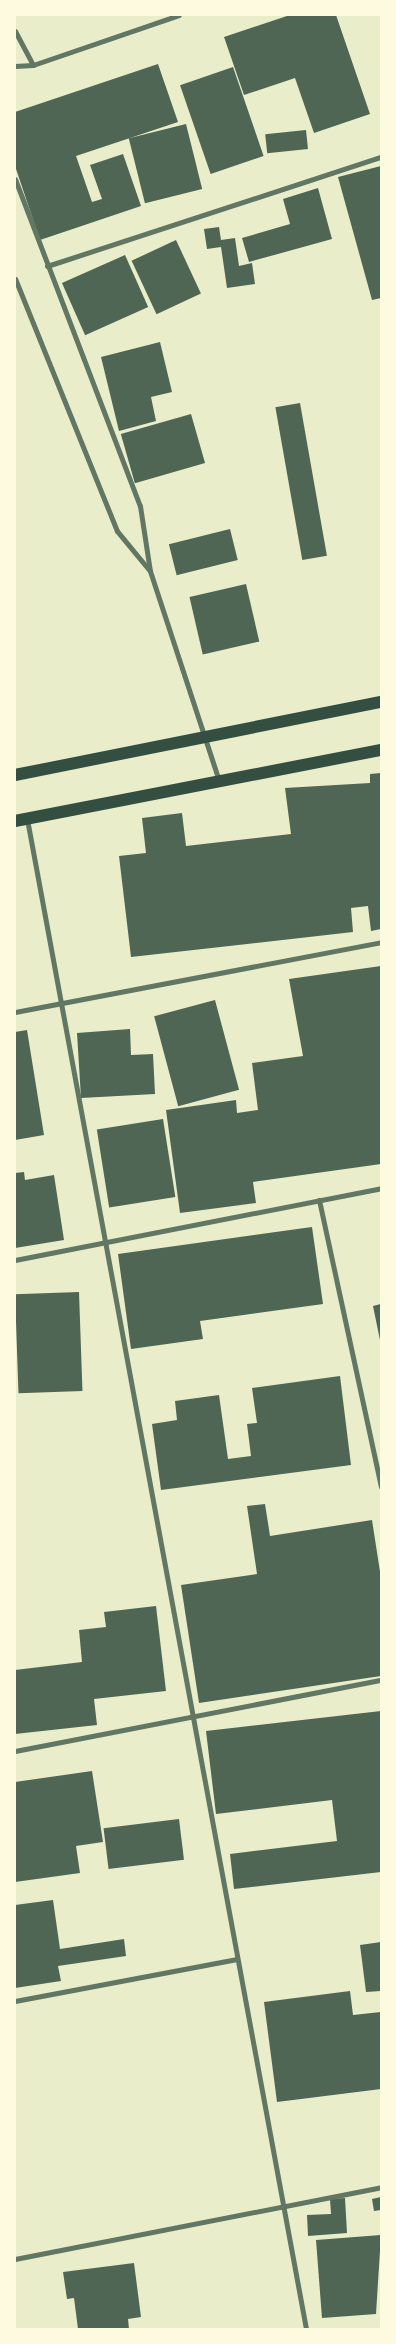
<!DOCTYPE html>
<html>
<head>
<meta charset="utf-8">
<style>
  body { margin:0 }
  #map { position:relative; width:396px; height:2344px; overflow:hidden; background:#e9edc9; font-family:Overpass,sans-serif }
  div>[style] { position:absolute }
  .building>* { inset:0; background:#4f6655; transform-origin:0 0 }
  .minor>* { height:5px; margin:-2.5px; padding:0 2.5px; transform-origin:2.5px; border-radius:2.5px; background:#617663 }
  .primary>* { height:12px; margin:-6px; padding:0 6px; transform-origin:6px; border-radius:6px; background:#344e41 }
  span { translate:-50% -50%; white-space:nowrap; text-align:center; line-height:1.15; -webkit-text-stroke:4.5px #fefae0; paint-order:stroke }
  .frame { position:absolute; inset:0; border:16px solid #fefae0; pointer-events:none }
</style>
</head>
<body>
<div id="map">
  <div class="building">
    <div style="clip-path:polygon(290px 15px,336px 15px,370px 114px,314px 133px,295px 78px,244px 95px,224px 37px)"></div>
    <div style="clip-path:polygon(158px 64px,178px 122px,76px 156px,92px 202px,102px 199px,90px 165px,123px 154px,141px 206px,40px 240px,15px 166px,15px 112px)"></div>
    <div style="left:233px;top:67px;width:94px;height:56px;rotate:71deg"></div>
    <div style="left:186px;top:124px;width:67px;height:59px;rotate:76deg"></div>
    <div style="left:306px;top:130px;width:19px;height:41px;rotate:84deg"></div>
    <div style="clip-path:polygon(381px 166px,381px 298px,372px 300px,338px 177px)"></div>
    <div style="clip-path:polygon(318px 188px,332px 239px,249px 262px,242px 238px,290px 224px,283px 199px)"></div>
    <div style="clip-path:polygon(219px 227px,221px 240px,235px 238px,239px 266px,252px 263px,255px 284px,227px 288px,221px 247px,207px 249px,204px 229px)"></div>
    <div style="left:176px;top:240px;width:59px;height:49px;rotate:65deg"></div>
    <div style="left:125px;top:255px;width:57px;height:69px;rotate:66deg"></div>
    <div style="clip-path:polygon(160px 342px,172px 392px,151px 397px,156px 421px,119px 431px,101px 357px)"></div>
    <div style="left:300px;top:403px;width:155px;height:25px;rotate:80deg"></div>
    <div style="left:191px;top:414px;width:51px;height:73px;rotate:74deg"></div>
    <div style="left:230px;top:529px;width:32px;height:63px;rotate:76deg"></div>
    <div style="left:246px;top:584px;width:59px;height:58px;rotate:77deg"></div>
    <div style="clip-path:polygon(381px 773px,381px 929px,371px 931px,368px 906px,351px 908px,353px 932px,131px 957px,119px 856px,146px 853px,142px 818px,182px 813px,186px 846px,291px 834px,285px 788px,370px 783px,370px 774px)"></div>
    <div style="clip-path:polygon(381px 966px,381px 1164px,253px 1182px,256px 1203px,180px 1213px,166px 1110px,236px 1100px,237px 1113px,258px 1110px,252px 1063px,303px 1056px,289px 979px)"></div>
    <div style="left:215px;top:1000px;width:93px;height:63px;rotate:75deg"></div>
    <div style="clip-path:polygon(130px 1029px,131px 1055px,153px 1054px,155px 1094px,81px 1098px,77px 1033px)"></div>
    <div style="clip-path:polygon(27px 1030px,44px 1135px,15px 1140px,15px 1032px)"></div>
    <div style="left:163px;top:1119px;width:79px;height:67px;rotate:81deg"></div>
    <div style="clip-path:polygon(24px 1172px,25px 1180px,54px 1175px,64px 1240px,15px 1248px,15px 1173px)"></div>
    <div style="clip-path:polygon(312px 1227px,323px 1304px,200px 1321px,203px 1339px,131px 1349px,118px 1254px)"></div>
    <div style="left:79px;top:1292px;width:99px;height:64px;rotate:88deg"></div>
    <div style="clip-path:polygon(381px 1304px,381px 1340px,380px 1340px,373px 1306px)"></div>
    <div style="clip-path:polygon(340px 1376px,351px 1465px,161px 1490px,152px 1424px,177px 1420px,175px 1401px,219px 1395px,228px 1459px,251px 1456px,247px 1424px,257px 1423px,252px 1388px)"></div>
    <div style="clip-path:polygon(265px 1504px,270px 1536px,372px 1520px,381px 1578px,381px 1676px,199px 1703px,181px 1585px,257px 1574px,247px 1506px)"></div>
    <div style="clip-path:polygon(156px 1606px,166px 1691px,94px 1699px,97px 1725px,15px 1734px,15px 1670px,82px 1662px,79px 1630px,106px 1627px,104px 1612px)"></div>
    <div style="clip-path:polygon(381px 1711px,381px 1872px,234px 1889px,230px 1854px,337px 1841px,332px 1800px,216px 1814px,206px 1731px)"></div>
    <div style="clip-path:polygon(92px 1771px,103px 1842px,76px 1846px,80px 1873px,15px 1882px,15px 1782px)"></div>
    <div style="left:179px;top:1819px;width:41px;height:76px;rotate:83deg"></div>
    <div style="clip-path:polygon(53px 1900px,60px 1949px,124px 1939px,126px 1956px,58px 1966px,61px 1981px,15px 1988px,15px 1905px)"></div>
    <div style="clip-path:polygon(381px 1942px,381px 1991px,366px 1992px,360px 1945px)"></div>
    <div style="clip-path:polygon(350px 1991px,353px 2015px,381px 2012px,381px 2089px,277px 2102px,264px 2002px)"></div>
    <div style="clip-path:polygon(381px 2197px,381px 2210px,374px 2211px,372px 2199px)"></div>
    <div style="clip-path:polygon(345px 2198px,347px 2233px,308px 2236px,307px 2215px,331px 2214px,330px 2199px)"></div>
    <div style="clip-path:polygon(381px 2235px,376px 2314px,322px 2318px,316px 2240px)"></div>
    <div style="clip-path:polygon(134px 2263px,141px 2317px,128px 2319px,129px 2329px,78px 2329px,74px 2298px,67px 2299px,63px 2272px)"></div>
  </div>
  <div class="minor">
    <div style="left:15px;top:31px;width:38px;rotate:62deg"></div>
    <div style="left:15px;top:66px;width:18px;rotate:-3deg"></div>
    <div style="left:33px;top:65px;width:154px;rotate:-18.9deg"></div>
    <div style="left:15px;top:179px;width:350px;rotate:69.1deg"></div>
    <div style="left:140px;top:506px;width:66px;rotate:81.3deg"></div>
    <div style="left:150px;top:571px;width:52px;rotate:-129.5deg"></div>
    <div style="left:117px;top:531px;width:272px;rotate:-112deg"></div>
    <div style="left:47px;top:266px;width:351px;rotate:-18.1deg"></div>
    <div style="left:150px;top:571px;width:221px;rotate:71.8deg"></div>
    <div style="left:27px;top:819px;width:1536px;rotate:79.53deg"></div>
    <div style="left:15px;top:1012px;width:373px;rotate:-10.8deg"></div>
    <div style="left:319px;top:1200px;width:293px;rotate:77.8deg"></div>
    <div style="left:15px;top:1260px;width:373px;rotate:-11.1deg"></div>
    <div style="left:15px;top:1751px;width:373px;rotate:-11deg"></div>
    <div style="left:15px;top:2001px;width:226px;rotate:-10.7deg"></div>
    <div style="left:15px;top:2259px;width:373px;rotate:-11.1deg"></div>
  </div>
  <div class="primary">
    <div style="left:15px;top:775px;width:373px;rotate:-11.3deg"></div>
    <div style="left:15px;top:821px;width:373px;rotate:-11deg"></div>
  </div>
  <div class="frame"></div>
</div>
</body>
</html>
